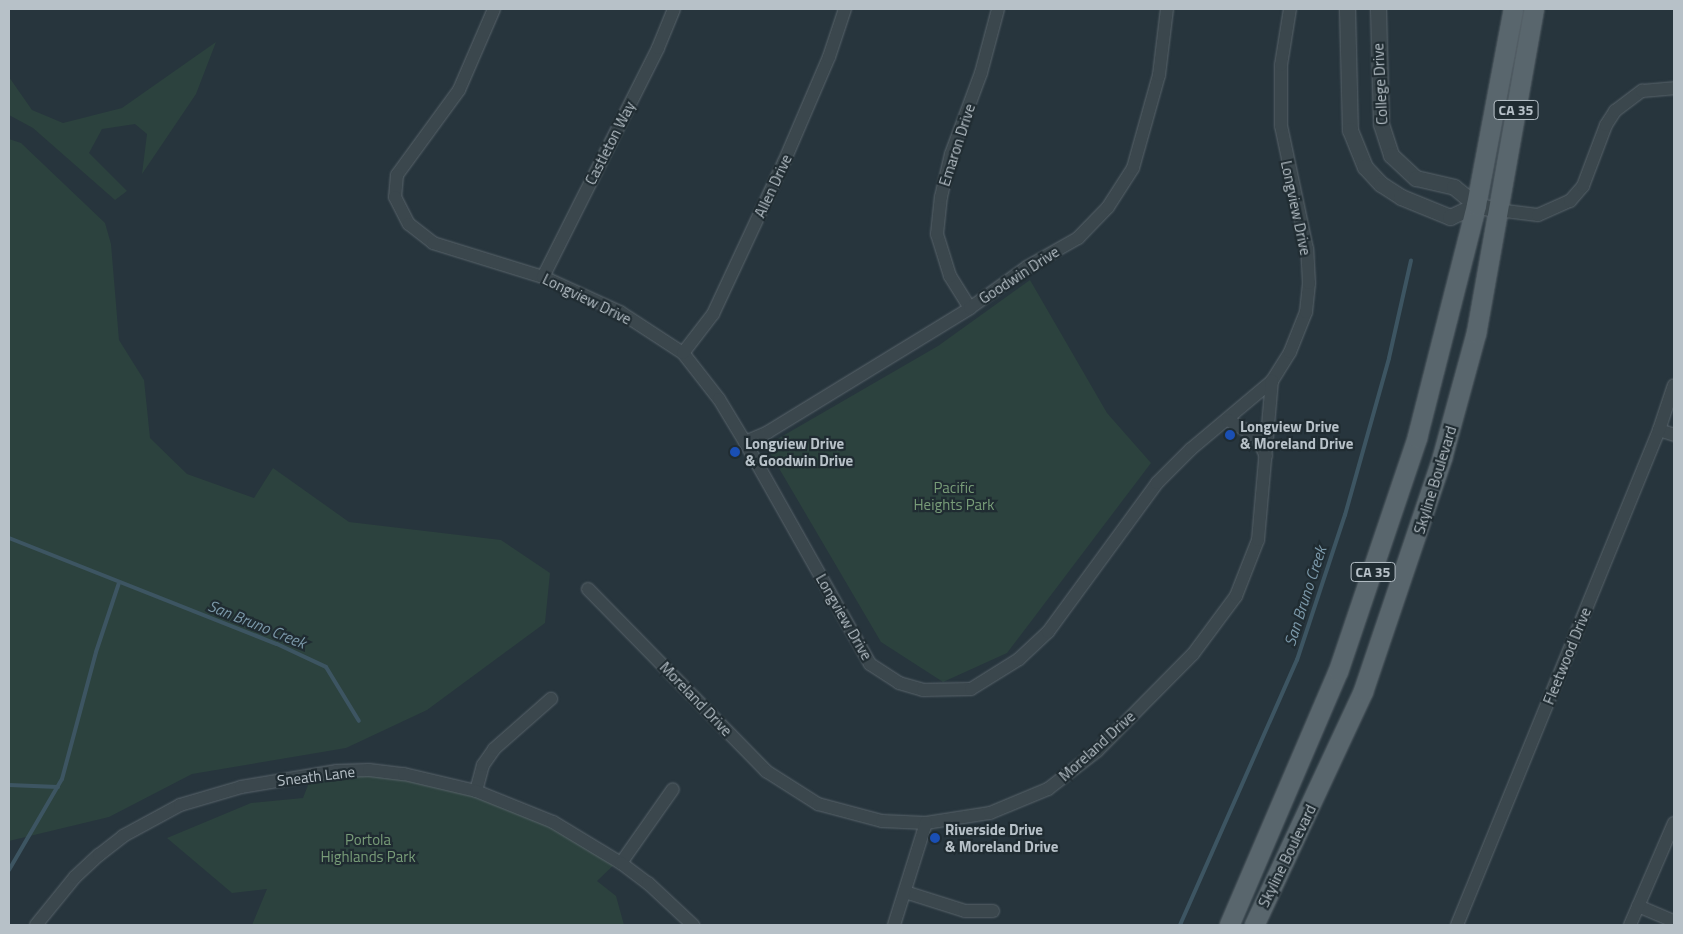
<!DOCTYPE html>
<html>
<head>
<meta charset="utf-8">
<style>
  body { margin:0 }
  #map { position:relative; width:1683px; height:934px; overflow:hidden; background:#27353d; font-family:"Titillium Web",sans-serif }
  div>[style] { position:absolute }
  .green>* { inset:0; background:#2c423e }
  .stream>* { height:4px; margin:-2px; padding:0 2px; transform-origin:2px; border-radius:2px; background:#3d5562 }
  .roads { filter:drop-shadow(0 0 1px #59646b) drop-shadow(0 0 1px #59646b) }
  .minor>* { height:12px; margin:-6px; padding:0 6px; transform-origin:6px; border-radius:6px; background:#3b474d }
  .tertiary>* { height:15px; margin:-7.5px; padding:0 7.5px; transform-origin:7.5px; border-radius:7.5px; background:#3b474d }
  .primary>* { height:19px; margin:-9.5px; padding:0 9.5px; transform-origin:9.5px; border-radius:9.5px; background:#59666d }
  .dots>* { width:14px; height:14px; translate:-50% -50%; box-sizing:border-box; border:2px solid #202c32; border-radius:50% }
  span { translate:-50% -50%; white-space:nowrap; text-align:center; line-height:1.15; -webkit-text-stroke:4.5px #202c32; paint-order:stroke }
  .shield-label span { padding:1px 4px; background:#202c32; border:1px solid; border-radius:4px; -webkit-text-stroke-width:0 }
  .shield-label { font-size:14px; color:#b7c1c8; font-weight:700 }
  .street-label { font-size:15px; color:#b7c1c8 }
  .poi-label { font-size:15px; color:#b7c1c8; font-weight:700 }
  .left { translate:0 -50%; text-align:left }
  .park-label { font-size:15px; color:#789c78 }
  .water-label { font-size:16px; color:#7b98a9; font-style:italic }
  .frame { position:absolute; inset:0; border:10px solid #b7c1c8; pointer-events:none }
</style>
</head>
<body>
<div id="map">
  <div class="green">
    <div style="clip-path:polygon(216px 42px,196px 94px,142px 174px,147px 134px,135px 124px,102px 129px,89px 153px,127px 191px,115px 200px,33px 128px,9px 115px,9px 77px,32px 110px,63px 123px,122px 108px)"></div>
    <div style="clip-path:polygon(9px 139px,21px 143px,105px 223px,111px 244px,119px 340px,144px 380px,150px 438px,187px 474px,254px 498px,273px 468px,349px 522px,501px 540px,550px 573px,545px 623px,427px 710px,346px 748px,192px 774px,109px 817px,9px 841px)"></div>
    <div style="clip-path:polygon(1030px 280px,1107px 413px,1151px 463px,1007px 653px,943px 682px,881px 642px,770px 453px,774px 441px,938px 346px)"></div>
    <div style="clip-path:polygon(333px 769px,477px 790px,619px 860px,597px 881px,616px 896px,624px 925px,252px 925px,267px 889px,232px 893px,167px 838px,251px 803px,303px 798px,314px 770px)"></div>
  </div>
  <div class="stream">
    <div style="left:9px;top:538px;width:288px;rotate:21.6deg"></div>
    <div style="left:277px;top:644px;width:54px;rotate:25.1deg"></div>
    <div style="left:326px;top:667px;width:63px;rotate:58.6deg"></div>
    <div style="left:9px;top:785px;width:49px;rotate:2.3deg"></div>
    <div style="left:9px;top:870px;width:105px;rotate:-59.8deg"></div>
    <div style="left:62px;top:779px;width:131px;rotate:-75deg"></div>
    <div style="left:96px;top:652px;width:73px;rotate:-71.6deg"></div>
    <div style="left:1180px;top:925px;width:290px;rotate:-66.2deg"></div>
    <div style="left:1297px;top:660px;width:153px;rotate:-71.7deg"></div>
    <div style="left:1345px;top:515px;width:163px;rotate:-74.3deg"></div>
    <div style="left:1389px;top:358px;width:100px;rotate:-77.3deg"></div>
  </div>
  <div class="roads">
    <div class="minor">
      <div style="left:494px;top:9px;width:88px;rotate:113.4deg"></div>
      <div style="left:459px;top:90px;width:105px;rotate:126.1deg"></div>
      <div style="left:397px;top:175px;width:22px;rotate:95deg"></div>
      <div style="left:395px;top:197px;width:30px;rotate:63deg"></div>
      <div style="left:409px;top:224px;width:31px;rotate:38deg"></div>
      <div style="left:433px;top:243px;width:115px;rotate:17.2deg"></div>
      <div style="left:543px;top:277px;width:85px;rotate:24.4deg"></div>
      <div style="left:620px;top:312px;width:75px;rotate:33.1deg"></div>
      <div style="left:683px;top:353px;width:58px;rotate:52deg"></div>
      <div style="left:719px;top:399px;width:50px;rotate:58.8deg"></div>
      <div style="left:745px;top:442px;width:255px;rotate:60.6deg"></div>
      <div style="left:870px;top:664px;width:35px;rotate:33deg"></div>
      <div style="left:899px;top:683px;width:25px;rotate:16deg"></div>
      <div style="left:923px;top:690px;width:48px;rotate:-1.2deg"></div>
      <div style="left:971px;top:689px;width:57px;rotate:-32deg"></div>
      <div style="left:1019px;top:659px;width:40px;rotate:-43deg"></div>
      <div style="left:1048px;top:632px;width:185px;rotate:-53.8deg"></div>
      <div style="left:1157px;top:483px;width:48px;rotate:-45deg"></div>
      <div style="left:1191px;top:449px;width:106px;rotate:-40deg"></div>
      <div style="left:1272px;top:381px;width:34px;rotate:-58deg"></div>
      <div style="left:1290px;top:352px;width:43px;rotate:-68.2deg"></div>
      <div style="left:1306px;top:312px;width:29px;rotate:-84deg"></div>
      <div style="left:1309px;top:283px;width:34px;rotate:-93deg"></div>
      <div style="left:1307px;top:249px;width:126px;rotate:-101.9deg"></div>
      <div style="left:1281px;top:126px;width:61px;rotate:-90deg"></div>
      <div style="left:1281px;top:65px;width:57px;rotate:-80.9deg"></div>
      <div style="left:1497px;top:210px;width:41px;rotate:7deg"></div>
      <div style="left:1538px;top:215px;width:35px;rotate:-24deg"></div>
      <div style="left:1570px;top:201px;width:20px;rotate:-49deg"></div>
      <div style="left:1583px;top:186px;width:65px;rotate:-69.3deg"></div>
      <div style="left:1606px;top:125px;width:17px;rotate:-57deg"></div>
      <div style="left:1615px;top:111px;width:34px;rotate:-37deg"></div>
      <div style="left:1642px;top:91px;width:32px;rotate:-5deg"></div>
      <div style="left:543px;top:277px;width:256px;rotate:-63.3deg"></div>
      <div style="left:658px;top:48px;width:42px;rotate:-67.7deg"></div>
      <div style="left:970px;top:308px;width:38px;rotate:-122deg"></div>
      <div style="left:950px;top:276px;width:44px;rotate:-107.2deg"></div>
      <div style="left:937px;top:234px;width:37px;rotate:-84deg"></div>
      <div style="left:941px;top:197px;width:44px;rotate:-76.9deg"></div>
      <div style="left:951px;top:154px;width:86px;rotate:-69.7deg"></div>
      <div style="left:981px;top:73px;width:66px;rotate:-75.1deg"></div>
      <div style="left:683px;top:353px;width:49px;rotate:-52.4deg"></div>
      <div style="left:713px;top:314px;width:168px;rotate:-65deg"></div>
      <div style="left:784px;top:162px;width:114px;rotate:-66.8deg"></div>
      <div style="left:829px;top:57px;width:51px;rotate:-71.6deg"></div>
      <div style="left:1228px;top:420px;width:34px;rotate:30deg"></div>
      <div style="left:1257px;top:437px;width:21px;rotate:65deg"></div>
      <div style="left:1659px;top:430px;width:16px;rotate:18deg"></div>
      <div style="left:745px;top:442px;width:25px;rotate:-23deg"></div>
      <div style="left:768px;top:432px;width:237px;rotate:-31.5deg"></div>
      <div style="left:970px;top:308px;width:70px;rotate:-35.7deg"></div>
      <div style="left:1027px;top:267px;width:59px;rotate:-29.6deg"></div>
      <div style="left:1078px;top:238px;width:43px;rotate:-45.9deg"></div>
      <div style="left:1108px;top:207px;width:46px;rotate:-57.3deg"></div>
      <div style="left:1133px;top:168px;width:97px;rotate:-74.4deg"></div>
      <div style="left:1159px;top:75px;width:66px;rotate:-83.1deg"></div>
      <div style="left:588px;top:589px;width:255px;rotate:45.6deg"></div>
      <div style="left:766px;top:771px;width:62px;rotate:32.4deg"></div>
      <div style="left:818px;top:804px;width:66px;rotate:14.9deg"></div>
      <div style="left:882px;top:821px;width:44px;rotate:2.6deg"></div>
      <div style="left:926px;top:823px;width:65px;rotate:-8.9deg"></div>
      <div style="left:990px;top:813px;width:63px;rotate:-22.5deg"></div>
      <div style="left:1048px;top:789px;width:62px;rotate:-37.8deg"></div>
      <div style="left:1097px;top:751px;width:136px;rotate:-45.3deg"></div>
      <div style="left:1193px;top:654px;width:72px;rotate:-53.4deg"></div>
      <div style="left:1236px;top:596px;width:60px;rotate:-68.6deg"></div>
      <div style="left:1258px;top:540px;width:160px;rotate:-85deg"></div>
      <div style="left:476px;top:791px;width:27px;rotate:-75deg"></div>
      <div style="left:483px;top:765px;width:19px;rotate:-55deg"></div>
      <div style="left:494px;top:749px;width:76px;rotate:-41.3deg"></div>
      <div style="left:621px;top:863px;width:90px;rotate:-54.9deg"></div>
      <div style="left:905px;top:892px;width:63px;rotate:17.6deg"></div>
      <div style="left:965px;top:911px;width:28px"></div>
      <div style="left:1638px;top:906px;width:39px;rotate:23deg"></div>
      <div style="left:36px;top:925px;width:62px;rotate:-50.9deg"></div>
      <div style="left:75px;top:877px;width:33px;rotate:-43deg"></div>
      <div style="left:99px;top:855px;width:31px;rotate:-38deg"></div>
      <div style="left:123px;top:836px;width:65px;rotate:-28.5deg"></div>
      <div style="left:180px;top:805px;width:64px;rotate:-16.4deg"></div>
      <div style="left:241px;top:787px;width:97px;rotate:-9.5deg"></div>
      <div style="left:337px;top:771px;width:32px;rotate:-2deg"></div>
      <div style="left:369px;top:770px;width:35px;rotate:7deg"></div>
      <div style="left:404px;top:774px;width:74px;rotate:13.3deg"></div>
      <div style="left:476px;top:791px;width:83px;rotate:21.9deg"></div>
      <div style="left:553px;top:822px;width:79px;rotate:31.1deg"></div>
      <div style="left:621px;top:863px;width:34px;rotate:37deg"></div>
      <div style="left:648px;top:883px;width:62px;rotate:43deg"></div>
      <div style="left:894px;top:925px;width:107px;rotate:-72.6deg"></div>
      <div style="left:1457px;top:925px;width:535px;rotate:-67.8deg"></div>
      <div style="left:1659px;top:430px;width:47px;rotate:-71.6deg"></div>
      <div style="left:1630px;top:925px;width:111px;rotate:-66.7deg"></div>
    </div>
    <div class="tertiary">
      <div style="left:1347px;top:9px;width:121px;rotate:88.6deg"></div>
      <div style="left:1350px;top:130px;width:40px;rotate:68deg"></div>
      <div style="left:1365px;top:167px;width:23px;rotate:47deg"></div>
      <div style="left:1381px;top:184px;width:24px;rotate:33deg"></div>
      <div style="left:1401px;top:197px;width:53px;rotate:22.2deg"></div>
      <div style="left:1450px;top:217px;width:29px;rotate:-25deg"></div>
      <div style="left:1378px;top:9px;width:115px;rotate:88.5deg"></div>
      <div style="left:1381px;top:124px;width:33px;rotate:72deg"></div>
      <div style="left:1391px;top:155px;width:34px;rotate:43deg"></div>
      <div style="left:1416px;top:178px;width:39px;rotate:13deg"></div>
      <div style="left:1454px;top:187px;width:28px;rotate:39deg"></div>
      <div style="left:1476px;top:205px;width:22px;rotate:13deg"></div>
    </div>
    <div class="primary">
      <div style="left:1229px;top:925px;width:276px;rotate:-66.8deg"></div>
      <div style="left:1338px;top:671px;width:247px;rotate:-71.3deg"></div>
      <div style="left:1417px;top:437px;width:239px;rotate:-75.7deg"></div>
      <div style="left:1476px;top:205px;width:199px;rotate:-79.3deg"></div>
      <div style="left:1254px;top:925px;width:258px;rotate:-65deg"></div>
      <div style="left:1363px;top:691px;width:247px;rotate:-71.3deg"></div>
      <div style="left:1442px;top:457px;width:129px;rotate:-74.7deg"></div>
      <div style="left:1476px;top:333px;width:329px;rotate:-79.9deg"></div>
    </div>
  </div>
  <div class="dots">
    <div style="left:1230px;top:435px;background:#1a4fb4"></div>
    <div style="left:735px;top:452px;background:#1a4fb4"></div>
    <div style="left:935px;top:838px;background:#1a4fb4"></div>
  </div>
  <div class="shield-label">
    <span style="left:1516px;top:110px">CA 35</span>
    <span style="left:1373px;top:572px">CA 35</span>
  </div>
  <div class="street-label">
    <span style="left:1380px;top:84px;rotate:-93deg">College Drive</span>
    <span style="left:610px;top:143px;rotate:-63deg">Castleton Way</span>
    <span style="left:957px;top:145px;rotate:-72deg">Emaron Drive</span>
    <span style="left:773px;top:186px;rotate:-65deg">Allen Drive</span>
    <span style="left:1296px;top:208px;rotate:78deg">Longview Drive</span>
    <span style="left:1019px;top:275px;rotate:-33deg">Goodwin Drive</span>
    <span style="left:587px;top:299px;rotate:26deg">Longview Drive</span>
    <span style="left:1435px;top:480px;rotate:-73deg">Skyline Boulevard</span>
    <span style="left:844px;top:617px;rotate:60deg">Longview Drive</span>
    <span style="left:1567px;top:656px;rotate:-68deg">Fleetwood Drive</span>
    <span style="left:696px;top:699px;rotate:46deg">Moreland Drive</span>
    <span style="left:1097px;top:746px;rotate:-42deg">Moreland Drive</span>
    <span style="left:316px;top:776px;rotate:-7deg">Sneath Lane</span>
    <span style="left:1287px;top:856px;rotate:-64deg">Skyline Boulevard</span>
  </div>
  <div class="poi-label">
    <span class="left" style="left:1240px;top:435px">Longview Drive<br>&amp; Moreland Drive</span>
    <span class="left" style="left:745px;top:452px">Longview Drive<br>&amp; Goodwin Drive</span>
    <span class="left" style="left:945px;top:838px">Riverside Drive<br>&amp; Moreland Drive</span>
  </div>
  <div class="park-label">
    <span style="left:954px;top:496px">Pacific<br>Heights Park</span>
    <span style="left:368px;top:848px">Portola<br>Highlands Park</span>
  </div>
  <div class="water-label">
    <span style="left:1305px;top:596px;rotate:-72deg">San Bruno Creek</span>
    <span style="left:257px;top:624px;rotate:22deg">San Bruno Creek</span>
  </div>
  <div class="frame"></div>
</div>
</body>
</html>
